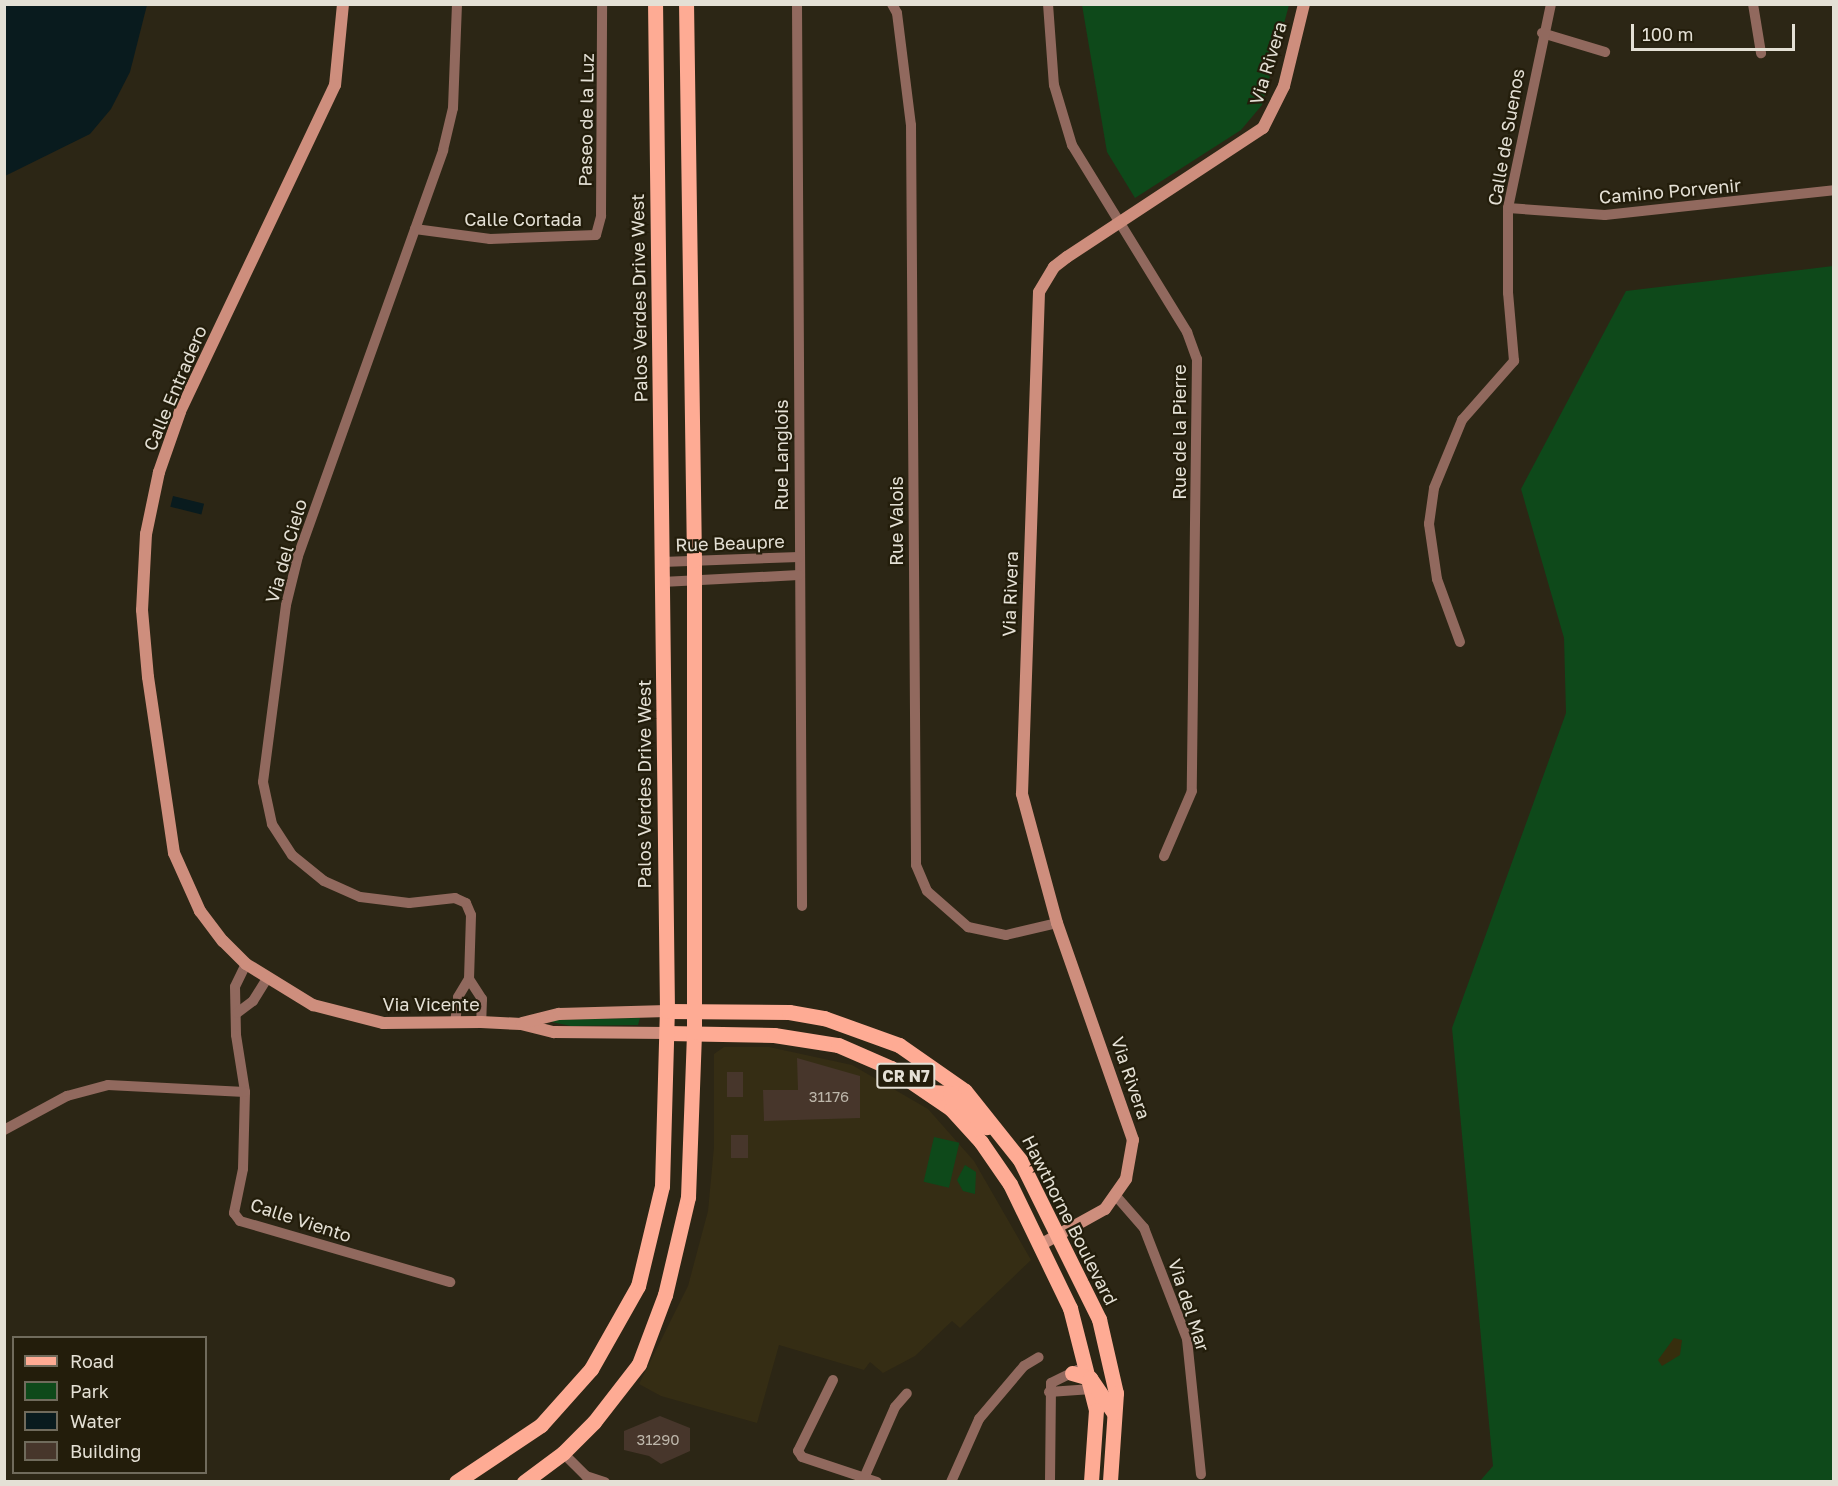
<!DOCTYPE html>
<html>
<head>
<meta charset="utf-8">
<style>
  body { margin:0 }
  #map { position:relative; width:1838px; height:1486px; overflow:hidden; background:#2c2615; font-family:"Golos Text",sans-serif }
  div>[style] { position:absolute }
  .built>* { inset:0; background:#352d14 }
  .green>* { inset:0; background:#0e491a; transform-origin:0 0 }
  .sand>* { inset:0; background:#362e0d }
  .water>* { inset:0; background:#091b1e; transform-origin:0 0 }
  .building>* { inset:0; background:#47362b; transform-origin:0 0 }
  .street>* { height:10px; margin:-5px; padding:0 5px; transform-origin:5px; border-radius:5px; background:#91695e }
  .secondary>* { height:12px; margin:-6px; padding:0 6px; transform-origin:6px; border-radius:6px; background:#ce8e7d }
  .primary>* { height:15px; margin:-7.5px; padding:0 7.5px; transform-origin:7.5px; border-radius:7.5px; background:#feab94 }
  span { translate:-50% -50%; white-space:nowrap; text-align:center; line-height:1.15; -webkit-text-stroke:4.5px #231d0b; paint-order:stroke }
  .number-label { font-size:15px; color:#bdb6aa }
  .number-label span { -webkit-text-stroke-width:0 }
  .shield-label span { padding:2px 4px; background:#231d0b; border:2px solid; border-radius:4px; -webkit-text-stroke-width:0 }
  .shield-label { font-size:16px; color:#e4e0d5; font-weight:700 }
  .street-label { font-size:18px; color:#e4e0d5 }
  .frame { position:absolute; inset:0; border:6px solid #e4e0d5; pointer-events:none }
  .legend { position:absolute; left:12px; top:1336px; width:195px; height:138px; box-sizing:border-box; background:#231d0b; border:2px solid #706b5c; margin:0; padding:8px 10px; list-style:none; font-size:18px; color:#e4e0d5 }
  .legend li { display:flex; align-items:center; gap:12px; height:30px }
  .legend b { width:30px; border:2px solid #706b5c }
  .scale { position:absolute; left:1631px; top:24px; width:164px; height:27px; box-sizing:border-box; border:3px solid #e4e0d5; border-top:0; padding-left:8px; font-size:18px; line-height:21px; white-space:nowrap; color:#e4e0d5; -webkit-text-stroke:4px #231d0b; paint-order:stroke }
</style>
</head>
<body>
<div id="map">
  <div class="built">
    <div style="clip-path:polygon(769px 1047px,852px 1065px,928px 1109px,974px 1161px,1031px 1260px,960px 1328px,952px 1321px,915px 1356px,883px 1373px,870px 1362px,864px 1370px,779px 1345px,757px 1423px,661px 1396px,639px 1384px,688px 1286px,708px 1211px,714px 1147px,714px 1054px,724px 1047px)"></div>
  </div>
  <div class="green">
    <div style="clip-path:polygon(1082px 5px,1082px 4px,1289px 5px,1262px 105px,1241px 130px,1135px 198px,1107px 152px)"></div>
    <div style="clip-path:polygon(1833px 266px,1833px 1481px,1480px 1481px,1493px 1466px,1452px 1028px,1566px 713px,1564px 638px,1521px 489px,1626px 291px)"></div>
    <div style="clip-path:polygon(640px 1018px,638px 1025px,571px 1026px,542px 1020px)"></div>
    <div style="left:934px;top:1137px;width:26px;height:46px;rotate:13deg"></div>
    <div style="clip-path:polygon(965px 1165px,976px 1172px,975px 1194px,963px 1191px,957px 1180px)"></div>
  </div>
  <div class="sand">
    <div style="clip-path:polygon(1674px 1338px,1682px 1340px,1680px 1355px,1662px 1366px,1658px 1360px)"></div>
  </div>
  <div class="water">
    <div style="clip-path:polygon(5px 4px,147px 5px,130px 72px,111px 109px,90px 134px,5px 176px)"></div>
    <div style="left:173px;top:496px;width:32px;height:11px;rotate:14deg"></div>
  </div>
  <div class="building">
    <div style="clip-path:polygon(797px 1058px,860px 1076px,860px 1118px,764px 1121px,763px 1090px,798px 1090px)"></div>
    <div style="left:727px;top:1072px;width:16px;height:25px"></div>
    <div style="left:731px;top:1135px;width:17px;height:23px"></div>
    <div style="clip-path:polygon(660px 1416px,690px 1428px,690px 1451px,661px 1464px,649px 1456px,624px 1450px,624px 1431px)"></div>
  </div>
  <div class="street">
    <div style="left:797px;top:4px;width:902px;rotate:89.68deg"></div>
    <div style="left:892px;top:4px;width:10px;rotate:61deg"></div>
    <div style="left:897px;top:13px;width:113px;rotate:82.9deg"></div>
    <div style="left:911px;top:125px;width:740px;rotate:89.61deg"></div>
    <div style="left:916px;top:865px;width:28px;rotate:67deg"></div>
    <div style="left:927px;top:891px;width:55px;rotate:41.3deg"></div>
    <div style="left:968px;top:927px;width:39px;rotate:12deg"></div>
    <div style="left:1006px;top:935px;width:52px;rotate:-13.2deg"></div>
    <div style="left:1048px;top:4px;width:81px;rotate:85.8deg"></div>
    <div style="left:1054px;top:85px;width:63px;rotate:73.3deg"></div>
    <div style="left:1072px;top:145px;width:220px;rotate:58.4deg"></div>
    <div style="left:1187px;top:332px;width:29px;rotate:70deg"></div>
    <div style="left:1197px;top:359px;width:432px;rotate:90.7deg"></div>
    <div style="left:1192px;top:791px;width:71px;rotate:113.3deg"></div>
    <div style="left:1753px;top:4px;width:50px;rotate:80.7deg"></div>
    <div style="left:1542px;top:33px;width:66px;rotate:16.8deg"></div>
    <div style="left:1508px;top:208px;width:97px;rotate:4.1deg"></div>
    <div style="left:1605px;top:215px;width:230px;rotate:-6.2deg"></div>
    <div style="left:415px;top:229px;width:76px;rotate:7.6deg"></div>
    <div style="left:490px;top:239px;width:106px;rotate:-2.2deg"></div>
    <div style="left:596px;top:235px;width:20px;rotate:-75deg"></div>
    <div style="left:601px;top:216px;width:212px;rotate:-89.7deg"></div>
    <div style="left:662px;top:562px;width:137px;rotate:-2.1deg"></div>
    <div style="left:662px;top:582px;width:137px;rotate:-2.9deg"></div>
    <div style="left:1460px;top:642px;width:67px;rotate:-110.1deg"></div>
    <div style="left:1437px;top:579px;width:56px;rotate:-98.3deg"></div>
    <div style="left:1429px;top:524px;width:36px;rotate:-82deg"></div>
    <div style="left:1434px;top:488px;width:74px;rotate:-67.6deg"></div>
    <div style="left:1462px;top:420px;width:79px;rotate:-48.6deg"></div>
    <div style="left:1514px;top:361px;width:68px;rotate:-95deg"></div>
    <div style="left:1508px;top:293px;width:85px;rotate:-90deg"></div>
    <div style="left:1508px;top:208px;width:208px;rotate:-78.1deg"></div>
    <div style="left:246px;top:964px;width:25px;rotate:116deg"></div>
    <div style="left:235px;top:987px;width:48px;rotate:88.8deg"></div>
    <div style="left:236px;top:1035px;width:58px;rotate:81deg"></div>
    <div style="left:245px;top:1092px;width:77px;rotate:91.5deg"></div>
    <div style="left:243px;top:1169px;width:45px;rotate:101.6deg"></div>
    <div style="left:234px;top:1213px;width:10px;rotate:53deg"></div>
    <div style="left:240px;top:1221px;width:219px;rotate:16.2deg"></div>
    <div style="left:469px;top:979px;width:24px;rotate:57deg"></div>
    <div style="left:482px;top:999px;width:23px;rotate:92deg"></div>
    <div style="left:237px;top:1013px;width:20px;rotate:-37deg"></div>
    <div style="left:253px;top:1001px;width:26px;rotate:-58deg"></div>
    <div style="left:455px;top:1023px;width:26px;rotate:-83deg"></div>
    <div style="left:458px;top:997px;width:21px;rotate:-59deg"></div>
    <div style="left:469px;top:979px;width:64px;rotate:-88.2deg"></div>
    <div style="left:471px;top:915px;width:13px;rotate:-113deg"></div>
    <div style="left:466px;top:903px;width:12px;rotate:-156deg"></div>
    <div style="left:455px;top:898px;width:46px;rotate:173.8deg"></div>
    <div style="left:409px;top:903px;width:49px;rotate:-173deg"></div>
    <div style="left:360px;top:897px;width:39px;rotate:-156deg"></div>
    <div style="left:324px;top:881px;width:41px;rotate:-140.9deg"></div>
    <div style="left:292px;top:855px;width:37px;rotate:-123deg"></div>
    <div style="left:272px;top:824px;width:43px;rotate:-102.1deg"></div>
    <div style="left:263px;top:782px;width:178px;rotate:-82.6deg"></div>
    <div style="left:286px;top:605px;width:50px;rotate:-76.2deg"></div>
    <div style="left:298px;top:556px;width:431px;rotate:-70.3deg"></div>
    <div style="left:443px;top:150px;width:43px;rotate:-76.6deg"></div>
    <div style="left:453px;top:108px;width:104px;rotate:-87.8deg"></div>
    <div style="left:4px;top:1130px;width:72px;rotate:-28.4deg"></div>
    <div style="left:67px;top:1096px;width:42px;rotate:-15deg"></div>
    <div style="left:108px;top:1085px;width:137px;rotate:2.9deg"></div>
    <div style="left:1116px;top:1196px;width:43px;rotate:48.8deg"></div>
    <div style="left:1144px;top:1228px;width:119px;rotate:68.8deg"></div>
    <div style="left:1187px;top:1339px;width:136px;rotate:84.1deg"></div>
    <div style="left:833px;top:1380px;width:79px;rotate:116.2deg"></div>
    <div style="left:798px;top:1451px;width:7px;rotate:56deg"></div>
    <div style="left:802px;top:1457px;width:79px;rotate:18.4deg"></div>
    <div style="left:1049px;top:1392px;width:43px;rotate:-4deg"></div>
    <div style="left:563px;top:1453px;width:33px;rotate:45deg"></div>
    <div style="left:586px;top:1476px;width:20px;rotate:18deg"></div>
    <div style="left:864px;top:1478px;width:77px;rotate:-66.4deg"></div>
    <div style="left:895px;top:1407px;width:18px;rotate:-49deg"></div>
    <div style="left:951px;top:1482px;width:69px;rotate:-66deg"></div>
    <div style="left:979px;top:1419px;width:70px;rotate:-49.7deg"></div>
    <div style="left:1024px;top:1366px;width:17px;rotate:-31deg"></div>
    <div style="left:1050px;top:1482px;width:99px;rotate:-89.4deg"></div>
    <div style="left:1051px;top:1383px;width:30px;rotate:-26deg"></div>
  </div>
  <div class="secondary">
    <div style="left:343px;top:4px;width:81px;rotate:95.6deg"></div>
    <div style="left:335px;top:85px;width:362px;rotate:115.4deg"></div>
    <div style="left:180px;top:412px;width:64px;rotate:109.3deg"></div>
    <div style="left:159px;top:472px;width:63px;rotate:101.8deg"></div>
    <div style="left:146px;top:534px;width:76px;rotate:93deg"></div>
    <div style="left:142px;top:610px;width:67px;rotate:84.9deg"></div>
    <div style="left:148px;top:677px;width:178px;rotate:81.6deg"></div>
    <div style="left:174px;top:853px;width:64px;rotate:65.9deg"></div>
    <div style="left:200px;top:911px;width:38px;rotate:53deg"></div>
    <div style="left:223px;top:941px;width:33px;rotate:45deg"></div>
    <div style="left:246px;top:964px;width:79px;rotate:31.5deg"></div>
    <div style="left:313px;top:1005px;width:72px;rotate:14.4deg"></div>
    <div style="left:383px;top:1023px;width:98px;rotate:-0.6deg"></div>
    <div style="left:481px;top:1022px;width:40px;rotate:2.9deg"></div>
    <div style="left:521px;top:1024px;width:34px;rotate:14deg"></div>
    <div style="left:554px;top:1032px;width:113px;rotate:0.5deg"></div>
    <div style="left:522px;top:1023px;width:38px;rotate:-14deg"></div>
    <div style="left:559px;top:1014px;width:108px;rotate:-1.6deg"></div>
    <div style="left:1040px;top:1245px;width:74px;rotate:-29deg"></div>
    <div style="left:1105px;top:1209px;width:37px;rotate:-55deg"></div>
    <div style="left:1126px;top:1179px;width:40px;rotate:-80deg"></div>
    <div style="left:1133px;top:1140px;width:230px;rotate:-109.3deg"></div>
    <div style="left:1057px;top:923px;width:134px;rotate:-105.2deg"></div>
    <div style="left:1022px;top:794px;width:502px;rotate:-88.06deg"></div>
    <div style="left:1039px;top:292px;width:29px;rotate:-59deg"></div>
    <div style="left:1054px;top:267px;width:16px;rotate:-38deg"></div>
    <div style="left:1067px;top:257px;width:235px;rotate:-33.4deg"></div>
    <div style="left:1263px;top:128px;width:47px;rotate:-63.4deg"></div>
    <div style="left:1284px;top:86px;width:84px;rotate:-76.3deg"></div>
  </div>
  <div class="primary">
    <div style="left:667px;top:1011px;width:122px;rotate:0.5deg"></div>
    <div style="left:789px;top:1012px;width:36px;rotate:10deg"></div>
    <div style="left:824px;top:1018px;width:80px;rotate:19.8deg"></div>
    <div style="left:899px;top:1045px;width:80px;rotate:34.9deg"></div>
    <div style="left:965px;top:1091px;width:88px;rotate:51.4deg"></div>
    <div style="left:1020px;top:1160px;width:178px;rotate:63.6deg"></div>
    <div style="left:1099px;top:1319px;width:76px;rotate:77.1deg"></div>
    <div style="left:1116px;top:1393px;width:89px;rotate:93.9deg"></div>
    <div style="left:667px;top:1033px;width:107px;rotate:1.1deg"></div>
    <div style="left:774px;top:1035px;width:65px;rotate:8.9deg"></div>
    <div style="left:838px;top:1045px;width:58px;rotate:23.5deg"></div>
    <div style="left:891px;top:1068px;width:73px;rotate:34.3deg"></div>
    <div style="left:951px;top:1109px;width:45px;rotate:47.7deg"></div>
    <div style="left:981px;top:1142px;width:51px;rotate:55.4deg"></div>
    <div style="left:1010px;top:1184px;width:138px;rotate:64.2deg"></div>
    <div style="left:1070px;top:1308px;width:105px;rotate:75.7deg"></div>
    <div style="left:1096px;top:1410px;width:72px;rotate:94deg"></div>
    <div style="left:930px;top:1092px;width:20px;rotate:3deg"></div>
    <div style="left:950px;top:1093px;width:50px;rotate:43.4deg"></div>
    <div style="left:1072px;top:1373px;width:19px;rotate:16deg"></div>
    <div style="left:1090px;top:1378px;width:42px;rotate:55.6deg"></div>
    <div style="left:456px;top:1482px;width:102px;rotate:-33.8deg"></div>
    <div style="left:541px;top:1425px;width:75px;rotate:-48.2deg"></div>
    <div style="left:591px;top:1369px;width:95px;rotate:-60.5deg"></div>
    <div style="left:638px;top:1286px;width:103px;rotate:-76.5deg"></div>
    <div style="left:662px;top:1186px;width:175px;rotate:-88.4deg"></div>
    <div style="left:667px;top:1011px;width:1007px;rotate:-90.68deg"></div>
    <div style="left:524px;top:1482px;width:49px;rotate:-36.6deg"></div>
    <div style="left:563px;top:1453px;width:44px;rotate:-45deg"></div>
    <div style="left:594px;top:1422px;width:73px;rotate:-52.2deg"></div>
    <div style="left:639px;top:1364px;width:74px;rotate:-69.4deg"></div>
    <div style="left:665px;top:1295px;width:101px;rotate:-76.8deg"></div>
    <div style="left:688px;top:1197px;width:165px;rotate:-87.9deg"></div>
    <div style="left:694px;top:1032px;width:472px;rotate:-90deg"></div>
    <div style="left:694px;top:560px;width:556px;rotate:-90.82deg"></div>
  </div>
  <div class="number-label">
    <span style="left:829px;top:1097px">31176</span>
    <span style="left:658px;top:1440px">31290</span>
  </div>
  <div class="shield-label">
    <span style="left:906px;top:1076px">CR N7</span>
  </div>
  <div class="street-label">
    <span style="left:1268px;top:63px;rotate:-73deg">Via Rivera</span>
    <span style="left:586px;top:120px;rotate:-89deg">Paseo de la Luz</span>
    <span style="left:1506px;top:137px;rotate:-80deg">Calle de Suenos</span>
    <span style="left:1670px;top:191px;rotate:-5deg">Camino Porvenir</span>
    <span style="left:523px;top:219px">Calle Cortada</span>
    <span style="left:639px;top:298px;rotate:-91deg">Palos Verdes Drive West</span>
    <span style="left:175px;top:388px;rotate:-67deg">Calle Entradero</span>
    <span style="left:1179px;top:432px;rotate:-90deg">Rue de la Pierre</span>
    <span style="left:781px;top:455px;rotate:-90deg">Rue Langlois</span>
    <span style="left:896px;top:521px;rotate:-90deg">Rue Valois</span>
    <span style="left:730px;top:543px;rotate:-2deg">Rue Beaupre</span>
    <span style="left:286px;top:551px;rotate:-74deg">Via del Cielo</span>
    <span style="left:1010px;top:594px;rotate:-88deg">Via Rivera</span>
    <span style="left:644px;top:784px;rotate:-90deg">Palos Verdes Drive West</span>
    <span style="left:431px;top:1004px">Via Vicente</span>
    <span style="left:1131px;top:1078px;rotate:71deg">Via Rivera</span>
    <span style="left:301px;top:1220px;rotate:18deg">Calle Viento</span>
    <span style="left:1070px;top:1220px;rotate:63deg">Hawthorne Boulevard</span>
    <span style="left:1189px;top:1305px;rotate:72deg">Via del Mar</span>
  </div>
  <div class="frame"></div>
  <ul class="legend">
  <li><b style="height:8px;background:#feab94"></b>Road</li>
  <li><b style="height:16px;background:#0e491a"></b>Park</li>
  <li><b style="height:16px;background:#091b1e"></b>Water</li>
  <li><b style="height:16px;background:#47362b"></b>Building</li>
  </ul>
  <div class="scale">100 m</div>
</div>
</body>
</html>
